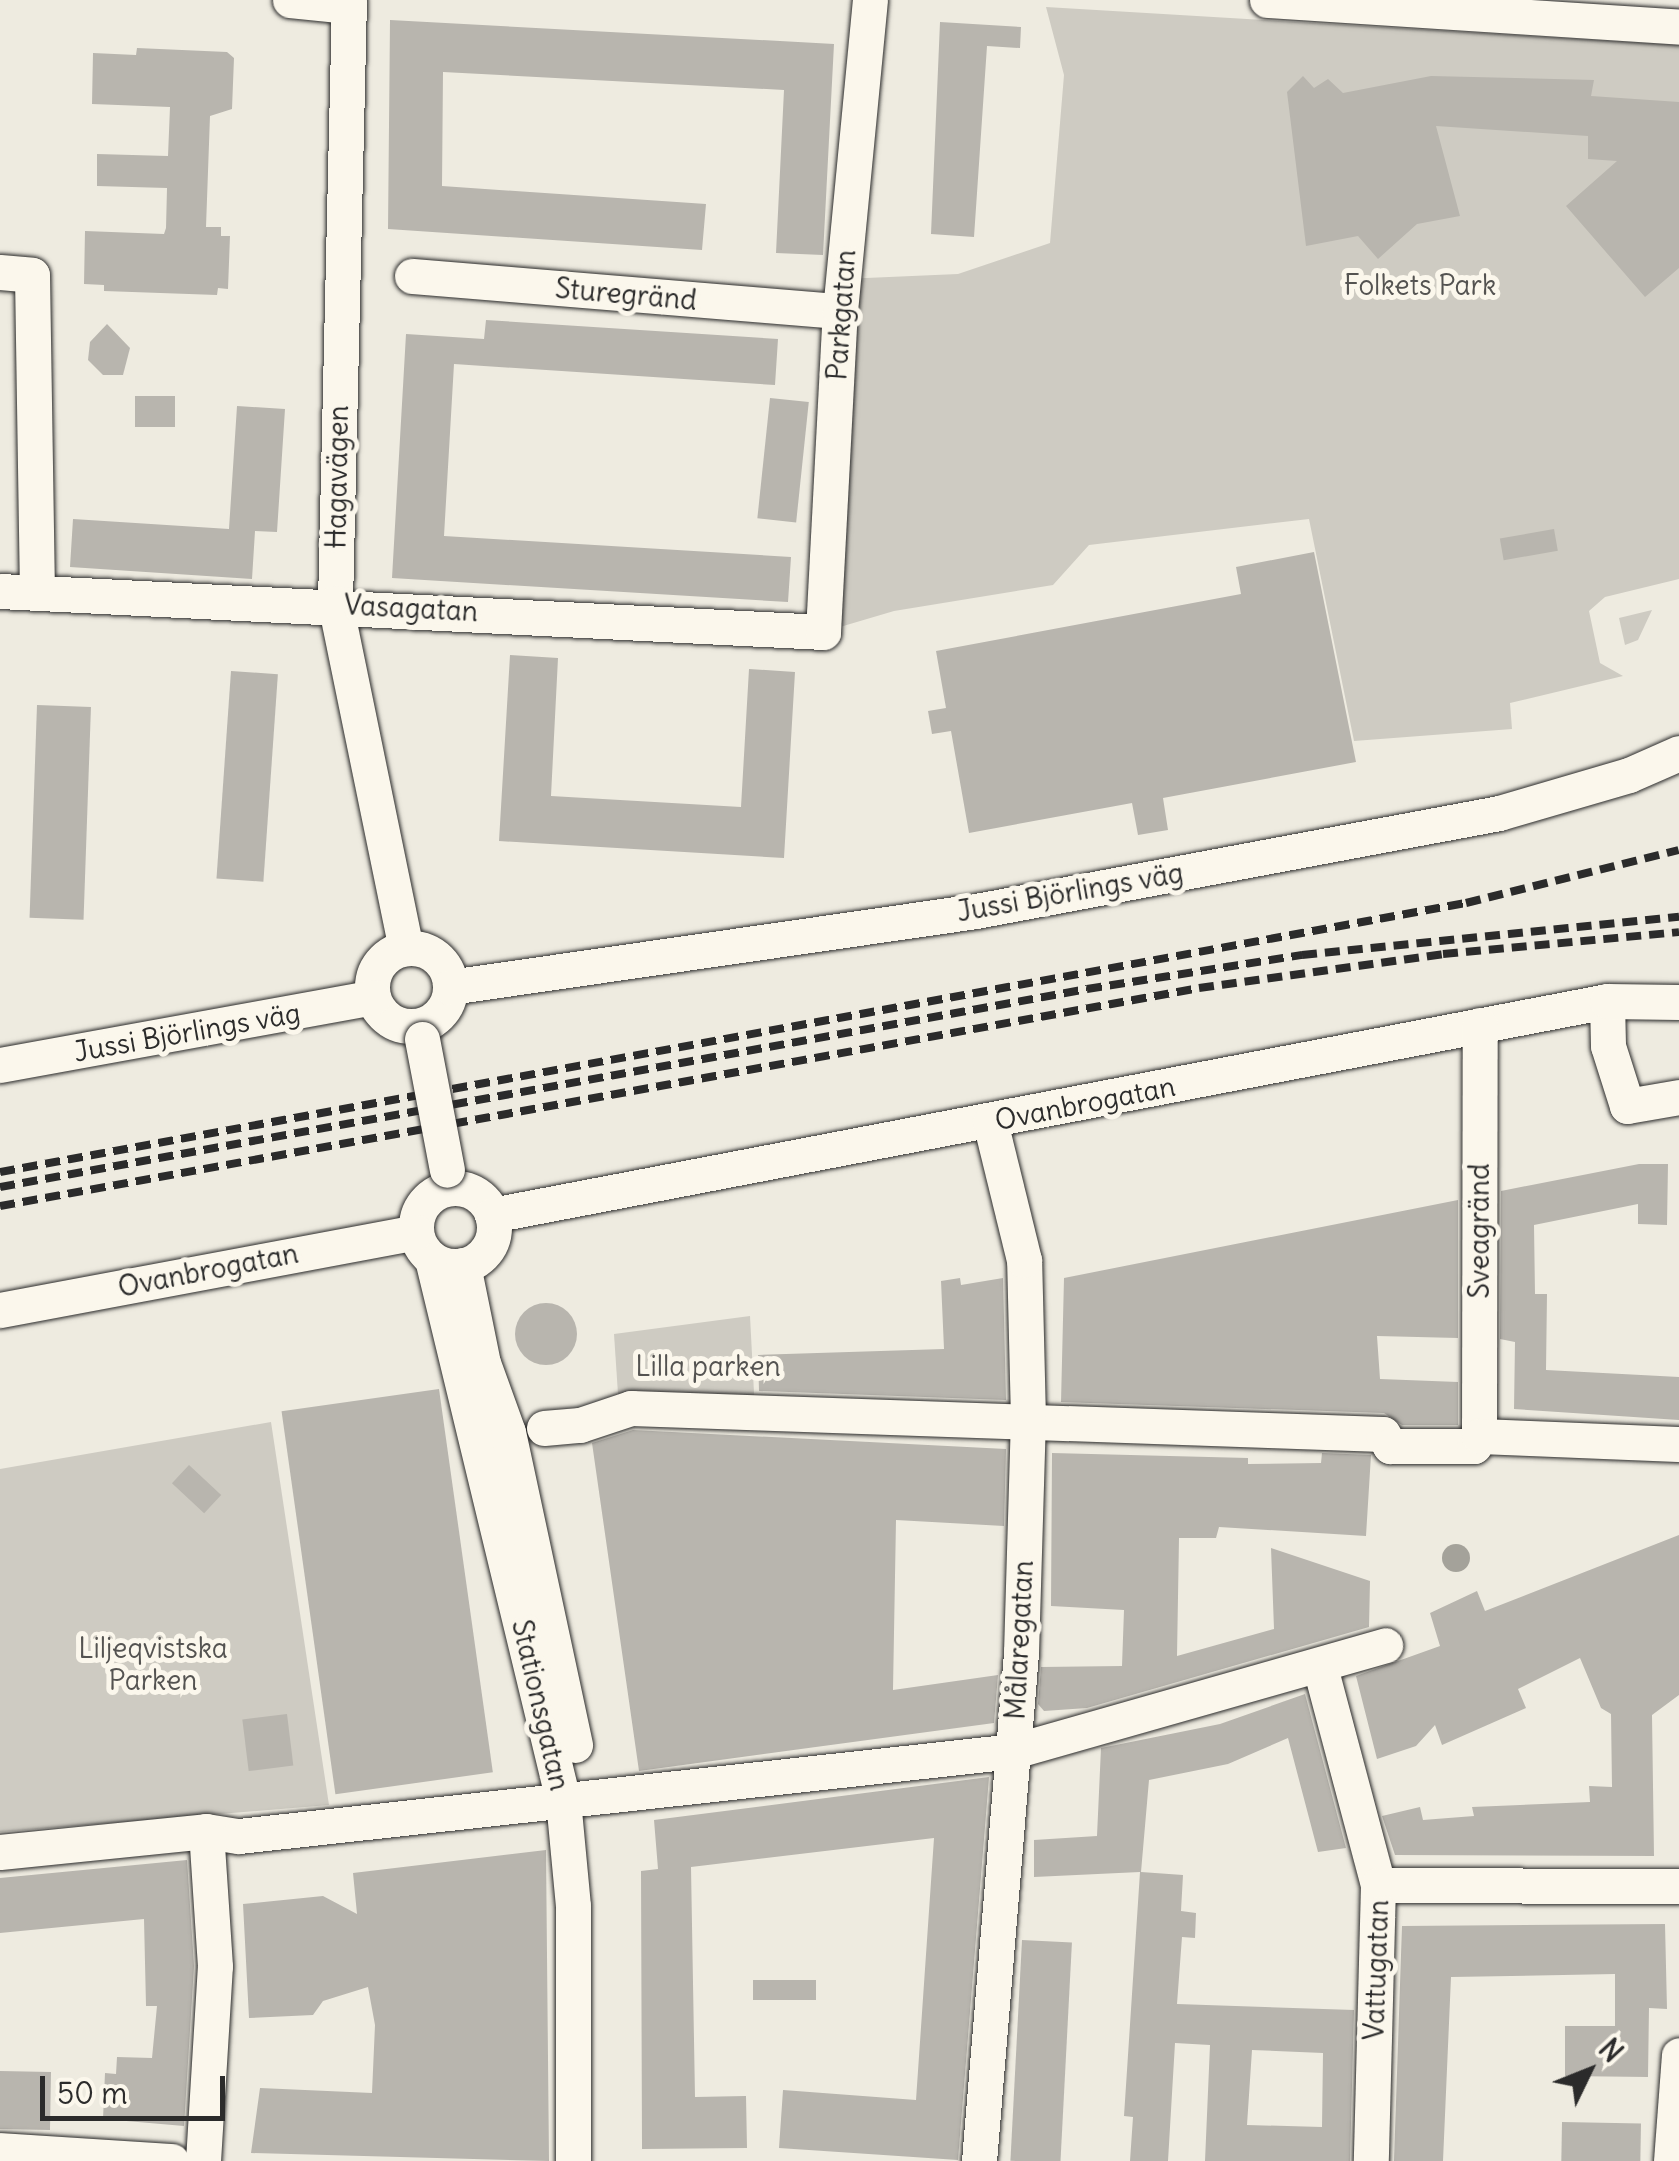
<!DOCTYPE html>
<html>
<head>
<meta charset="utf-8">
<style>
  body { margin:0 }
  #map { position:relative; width:1679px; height:2161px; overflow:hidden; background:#eeebe0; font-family:Delius,sans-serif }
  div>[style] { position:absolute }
  .green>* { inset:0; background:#cecbc2 }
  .water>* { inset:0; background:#a4a29a }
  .round { border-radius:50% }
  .building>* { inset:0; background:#b8b5ae; transform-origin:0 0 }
  .roads { filter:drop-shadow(0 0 2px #2b2b2b) drop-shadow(0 0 2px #2b2b2b) }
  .minor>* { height:35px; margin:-17.5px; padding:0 17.5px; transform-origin:17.5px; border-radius:17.5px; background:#fbf7ec }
  .minor>.ring { margin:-17.5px; padding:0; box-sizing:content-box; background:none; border:35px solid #fbf7ec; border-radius:50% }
  .rail>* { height:8px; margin-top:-4px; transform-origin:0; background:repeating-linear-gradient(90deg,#2b2b2b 0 15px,transparent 0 23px) }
  .bridges { filter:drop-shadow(0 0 2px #2b2b2b) drop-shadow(0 0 2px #2b2b2b) }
  .minor-bridge>* { height:35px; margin:-17.5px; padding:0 17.5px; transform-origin:17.5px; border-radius:17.5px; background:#fbf7ec }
  span { translate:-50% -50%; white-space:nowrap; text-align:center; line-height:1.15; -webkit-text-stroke:10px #fbf7ec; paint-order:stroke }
  .park-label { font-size:28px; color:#545351 }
  .street-label { font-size:28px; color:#2b2b2b }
  .north { position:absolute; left:1539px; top:2021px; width:100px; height:100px; -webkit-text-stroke:8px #fbf7ec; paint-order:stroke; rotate:47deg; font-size:28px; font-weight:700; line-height:40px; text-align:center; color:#2b2b2b }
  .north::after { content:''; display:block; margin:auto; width:35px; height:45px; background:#2b2b2b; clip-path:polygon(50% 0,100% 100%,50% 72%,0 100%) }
  .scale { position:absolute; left:40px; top:2076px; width:185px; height:45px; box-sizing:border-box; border:5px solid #2b2b2b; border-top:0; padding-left:12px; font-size:30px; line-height:35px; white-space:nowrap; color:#2b2b2b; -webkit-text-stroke:8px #fbf7ec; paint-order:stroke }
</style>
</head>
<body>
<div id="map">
  <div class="green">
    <div style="clip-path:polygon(1046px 7px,1679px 45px,1679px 579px,1605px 597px,1589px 611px,1600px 663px,1623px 676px,1510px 703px,1512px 729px,1354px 741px,1309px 519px,1089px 545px,1053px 585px,894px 611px,823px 632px,843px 279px,958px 274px,1050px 243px,1064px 75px)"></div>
    <div style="clip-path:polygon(1652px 610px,1638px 640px,1625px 645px,1619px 618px)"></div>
    <div style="clip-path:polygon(750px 1316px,755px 1412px,619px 1409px,614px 1334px)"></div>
    <div style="clip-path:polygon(271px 1422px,329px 1805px,0 1832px,0 1469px)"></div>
  </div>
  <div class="water">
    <div class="round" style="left:1442px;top:1544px;width:28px;height:28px"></div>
  </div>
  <div class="building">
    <div style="clip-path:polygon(390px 20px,834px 44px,823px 255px,776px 253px,784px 90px,443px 72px,442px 186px,706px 204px,702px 250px,388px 229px)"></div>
    <div style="clip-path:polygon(940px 22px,1021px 27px,1020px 48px,987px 46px,974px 237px,931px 234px)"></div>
    <div style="clip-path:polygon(137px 48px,227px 52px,234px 58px,232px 109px,210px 116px,206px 227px,221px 227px,221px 236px,230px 236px,228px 289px,218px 288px,217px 295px,104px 291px,104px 285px,84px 284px,85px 231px,164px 234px,166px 228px,167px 188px,97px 186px,97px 154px,168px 156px,170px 107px,92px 104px,93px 53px,136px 55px)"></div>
    <div style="clip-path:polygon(1303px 76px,1314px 88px,1328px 79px,1343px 93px,1431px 76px,1594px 80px,1591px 96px,1679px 102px,1679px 268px,1645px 297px,1566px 206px,1617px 161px,1588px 159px,1588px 136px,1436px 126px,1460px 216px,1417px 224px,1378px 259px,1358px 236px,1306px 246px,1287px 92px)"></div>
    <div style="clip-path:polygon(486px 320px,778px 339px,775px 385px,454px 364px,444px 536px,791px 557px,788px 602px,392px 578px,406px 334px,484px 339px)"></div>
    <div style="clip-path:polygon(107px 324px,130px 348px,123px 375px,103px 375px,88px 360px,90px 342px)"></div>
    <div style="left:175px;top:396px;width:31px;height:40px;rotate:90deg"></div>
    <div style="left:770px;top:398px;width:39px;height:121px;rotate:6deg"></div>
    <div style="clip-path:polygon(237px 406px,285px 409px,277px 532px,255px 531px,252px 579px,70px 567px,73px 519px,229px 529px)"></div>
    <div style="left:1554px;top:529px;width:22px;height:55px;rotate:80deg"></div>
    <div style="clip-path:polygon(1314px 552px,1356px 762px,1163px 798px,1168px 830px,1138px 835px,1132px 803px,969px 833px,951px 731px,932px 734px,928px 711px,946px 708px,936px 651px,1241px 594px,1236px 567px)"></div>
    <div style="clip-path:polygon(510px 655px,558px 658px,551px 796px,741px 807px,749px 669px,795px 672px,784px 858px,499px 841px)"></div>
    <div style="left:231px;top:671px;width:47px;height:208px;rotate:4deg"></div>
    <div style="left:37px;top:705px;width:54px;height:213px;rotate:2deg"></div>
    <div style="clip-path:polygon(1639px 1164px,1668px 1164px,1667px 1225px,1638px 1224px,1638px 1204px,1534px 1225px,1535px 1294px,1547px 1294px,1546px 1370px,1679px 1377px,1679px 1420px,1514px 1409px,1515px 1342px,1500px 1339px,1501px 1191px)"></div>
    <div style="clip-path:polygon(1458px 1200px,1458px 1338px,1377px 1336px,1380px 1379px,1458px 1382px,1458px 1425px,1402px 1425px,1384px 1413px,1061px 1402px,1064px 1278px)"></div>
    <div style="clip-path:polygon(960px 1278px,961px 1285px,1003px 1278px,1006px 1400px,759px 1391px,758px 1355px,944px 1349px,941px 1281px)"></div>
    <div class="round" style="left:515px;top:1303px;width:62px;height:62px"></div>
    <div style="left:439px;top:1389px;width:387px;height:159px;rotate:82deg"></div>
    <div style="clip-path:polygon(633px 1430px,1006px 1449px,1004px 1526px,896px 1520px,893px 1690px,998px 1675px,994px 1723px,639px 1771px,592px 1443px)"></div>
    <div style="clip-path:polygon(1052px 1453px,1248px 1458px,1248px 1464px,1321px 1463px,1322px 1453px,1371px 1455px,1366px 1536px,1219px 1527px,1216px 1538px,1179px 1538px,1177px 1656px,1274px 1629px,1271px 1548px,1370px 1581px,1369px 1627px,1087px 1708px,1044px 1711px,1038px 1704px,1041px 1667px,1122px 1666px,1124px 1610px,1051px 1606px)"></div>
    <div style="left:189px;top:1465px;width:44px;height:25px;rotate:43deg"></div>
    <div style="clip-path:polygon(1679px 1535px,1679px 1695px,1652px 1715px,1654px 1856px,1395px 1855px,1382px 1816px,1420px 1807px,1423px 1820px,1474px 1816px,1472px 1807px,1590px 1802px,1589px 1786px,1612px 1787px,1611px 1714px,1601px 1708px,1580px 1658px,1518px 1689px,1526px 1708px,1442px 1745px,1435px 1725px,1416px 1746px,1377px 1759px,1356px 1676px,1440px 1646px,1430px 1613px,1477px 1591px,1485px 1611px)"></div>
    <div style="clip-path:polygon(evenodd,1305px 1694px,1346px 1848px,1318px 1852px,1288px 1738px,1228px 1764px,1149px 1780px,1141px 1872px,1183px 1875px,1181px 1911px,1196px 1913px,1195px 1938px,1182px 1937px,1177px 2004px,1354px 2010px,1350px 2161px,1205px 2161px,1210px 2045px,1175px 2043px,1168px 2161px,1130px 2161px,1133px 2117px,1124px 2116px,1140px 1872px,1034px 1877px,1034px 1840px,1097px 1836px,1101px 1748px,1220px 1724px,1305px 1694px,1252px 2050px,1323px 2053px,1322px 2127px,1247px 2125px,1252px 2050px)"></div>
    <div style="left:287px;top:1714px;width:52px;height:45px;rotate:83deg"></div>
    <div style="clip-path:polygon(989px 1777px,958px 2160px,779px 2148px,783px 2090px,916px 2100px,934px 1838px,691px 1867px,695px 2097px,746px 2096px,747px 2148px,642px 2149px,641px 1871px,658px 1869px,654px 1820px)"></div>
    <div style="clip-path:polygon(546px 1850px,549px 2161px,251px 2153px,260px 2088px,372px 2093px,375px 2025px,368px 1987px,323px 2001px,313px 2015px,249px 2018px,243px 1904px,323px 1896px,357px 1914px,353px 1873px)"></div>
    <div style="clip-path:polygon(187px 1860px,194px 1966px,184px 2126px,103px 2119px,105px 2073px,116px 2074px,117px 2057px,152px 2058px,157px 2006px,146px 2006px,144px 1919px,0 1933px,0 1878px)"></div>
    <div style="clip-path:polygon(1665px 1924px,1667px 2009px,1649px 2008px,1648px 2077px,1565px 2076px,1565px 2026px,1615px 2026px,1615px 1974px,1451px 1977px,1443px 2161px,1394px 2161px,1402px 1926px)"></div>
    <div style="left:1022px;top:1940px;width:50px;height:221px;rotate:3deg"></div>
    <div style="left:816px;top:1980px;width:20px;height:63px;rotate:90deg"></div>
    <div style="left:0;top:2071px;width:51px;height:58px;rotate:1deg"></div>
    <div style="left:1562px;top:2122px;width:79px;height:39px;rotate:1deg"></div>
  </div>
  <div class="roads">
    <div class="minor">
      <div style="left:290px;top:0;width:59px;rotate:5.8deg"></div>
      <div style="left:349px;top:0;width:603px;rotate:91.33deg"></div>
      <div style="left:335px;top:603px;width:352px;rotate:78.4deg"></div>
      <div style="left:1267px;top:0;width:413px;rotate:3.7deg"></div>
      <div style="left:0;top:272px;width:32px;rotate:5deg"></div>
      <div style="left:32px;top:275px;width:317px;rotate:89.1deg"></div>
      <div style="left:412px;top:276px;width:429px;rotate:4.7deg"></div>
      <div style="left:0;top:591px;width:824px;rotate:2.85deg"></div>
      <div style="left:823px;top:632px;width:321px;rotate:-87deg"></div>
      <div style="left:840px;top:311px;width:312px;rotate:-84.5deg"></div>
      <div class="ring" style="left:372px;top:948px;width:43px;height:43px"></div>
      <div style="left:450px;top:987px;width:531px;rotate:-8.22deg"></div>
      <div style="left:976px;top:911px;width:532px;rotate:-10.61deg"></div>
      <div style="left:1499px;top:813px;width:135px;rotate:-16.3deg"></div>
      <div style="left:1629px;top:775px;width:55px;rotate:-23.7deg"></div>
      <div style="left:1607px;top:1001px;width:45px;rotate:88.7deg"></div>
      <div style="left:1608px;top:1046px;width:63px;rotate:72.4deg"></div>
      <div style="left:1627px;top:1106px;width:53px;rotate:-9.8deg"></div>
      <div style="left:0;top:1065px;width:379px;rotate:-10.3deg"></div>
      <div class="ring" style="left:416px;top:1188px;width:43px;height:43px"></div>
      <div style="left:492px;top:1215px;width:1135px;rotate:-10.86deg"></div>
      <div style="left:1607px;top:1001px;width:72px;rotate:0.8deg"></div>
      <div style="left:432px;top:1259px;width:557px;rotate:76.39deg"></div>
      <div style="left:563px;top:1800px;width:106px;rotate:84.6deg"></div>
      <div style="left:573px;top:1906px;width:255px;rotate:90deg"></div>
      <div style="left:463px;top:1265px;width:100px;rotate:78.5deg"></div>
      <div style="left:483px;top:1363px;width:73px;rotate:70.1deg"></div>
      <div style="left:508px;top:1432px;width:320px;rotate:77.9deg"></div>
      <div style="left:0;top:1310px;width:423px;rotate:-10.6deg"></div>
      <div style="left:544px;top:1428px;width:36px;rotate:-5deg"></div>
      <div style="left:580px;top:1425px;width:54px;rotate:-18.4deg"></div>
      <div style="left:631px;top:1408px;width:752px;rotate:1.98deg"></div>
      <div style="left:1383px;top:1434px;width:14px;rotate:60deg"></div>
      <div style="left:1390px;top:1446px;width:84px"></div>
      <div style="left:1474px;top:1446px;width:11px;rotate:-63deg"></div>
      <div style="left:1479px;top:1436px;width:411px;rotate:-89.9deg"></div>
      <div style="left:1479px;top:1436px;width:200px;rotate:2.3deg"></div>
      <div style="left:1320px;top:1667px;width:226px;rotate:75.1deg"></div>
      <div style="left:1378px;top:1885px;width:276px;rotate:91.5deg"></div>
      <div style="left:0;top:1852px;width:207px;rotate:-5.8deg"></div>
      <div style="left:206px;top:1831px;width:33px;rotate:9deg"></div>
      <div style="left:239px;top:1836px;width:780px;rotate:-6.26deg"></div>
      <div style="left:1014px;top:1751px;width:386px;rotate:-15.9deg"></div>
      <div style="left:1378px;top:1885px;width:301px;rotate:0.2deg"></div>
      <div style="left:0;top:2150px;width:172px;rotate:3.7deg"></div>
      <div style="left:203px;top:2161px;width:195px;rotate:-86.5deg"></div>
      <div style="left:215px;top:1966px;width:135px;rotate:-93.8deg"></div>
      <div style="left:979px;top:2161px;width:510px;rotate:-85.27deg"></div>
      <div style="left:1021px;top:1653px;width:234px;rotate:-88.3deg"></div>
      <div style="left:1028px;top:1419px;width:159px;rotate:-91.4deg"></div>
      <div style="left:1024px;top:1260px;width:142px;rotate:-103.8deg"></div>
      <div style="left:1671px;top:2161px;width:106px;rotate:-85.7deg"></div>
    </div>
  </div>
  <div class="rail">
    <div style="left:0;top:1172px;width:1490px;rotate:-10.4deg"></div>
    <div style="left:1466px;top:903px;width:219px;rotate:-14deg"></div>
    <div style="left:0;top:1187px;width:1105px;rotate:-10.32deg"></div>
    <div style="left:1087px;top:989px;width:218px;rotate:-9deg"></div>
    <div style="left:1302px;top:955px;width:379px;rotate:-5.8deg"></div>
    <div style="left:0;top:1206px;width:1219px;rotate:-10.3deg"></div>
    <div style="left:1199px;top:988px;width:246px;rotate:-7.9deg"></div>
    <div style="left:1443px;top:954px;width:237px;rotate:-5.3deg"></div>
  </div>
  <div class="bridges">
    <div class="minor-bridge">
      <div style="left:422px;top:1039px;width:133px;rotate:79.2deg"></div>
    </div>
  </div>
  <div class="park-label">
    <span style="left:1420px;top:285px">Folkets Park</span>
    <span style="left:708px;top:1366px">Lilla parken</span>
    <span style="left:153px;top:1664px">Liljeqvistska<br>Parken</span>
  </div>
  <div class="street-label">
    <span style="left:626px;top:294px;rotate:5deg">Sturegränd</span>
    <span style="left:841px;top:315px;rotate:-86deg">Parkgatan</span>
    <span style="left:337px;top:477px;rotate:-89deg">Hagavägen</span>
    <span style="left:411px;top:608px;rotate:3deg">Vasagatan</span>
    <span style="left:1070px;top:892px;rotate:-10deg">Jussi Björlings väg</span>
    <span style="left:187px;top:1032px;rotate:-10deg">Jussi Björlings väg</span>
    <span style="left:1085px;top:1103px;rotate:-11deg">Ovanbrogatan</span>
    <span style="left:1479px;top:1231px;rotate:-90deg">Sveagränd</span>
    <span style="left:208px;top:1270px;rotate:-11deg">Ovanbrogatan</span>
    <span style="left:1019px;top:1640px;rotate:-87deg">Målaregatan</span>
    <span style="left:541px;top:1705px;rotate:77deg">Stationsgatan</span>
    <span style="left:1376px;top:1970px;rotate:-88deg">Vattugatan</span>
  </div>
  <div class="north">N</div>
  <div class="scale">50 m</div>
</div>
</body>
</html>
